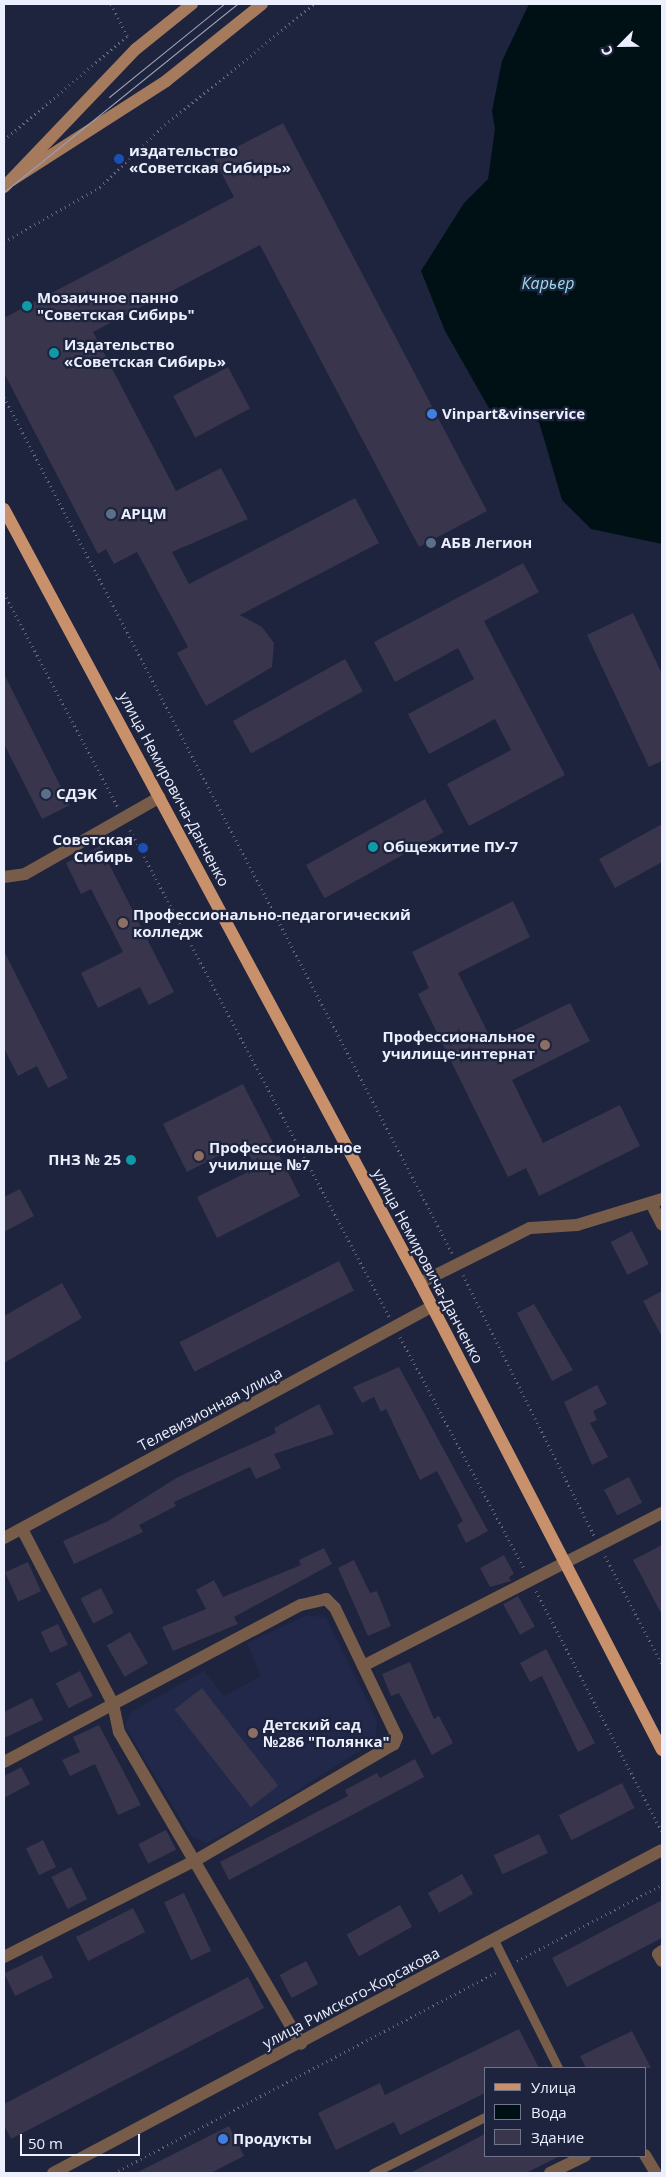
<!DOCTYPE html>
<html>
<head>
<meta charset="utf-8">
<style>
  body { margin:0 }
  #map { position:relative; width:666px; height:2177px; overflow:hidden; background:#1e243e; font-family:"Open Sans",sans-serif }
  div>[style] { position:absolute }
  .built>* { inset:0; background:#212849 }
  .water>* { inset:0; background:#001116 }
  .building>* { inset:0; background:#38354c; transform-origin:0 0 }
  .path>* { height:3px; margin-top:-1.5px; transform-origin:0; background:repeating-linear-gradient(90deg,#63687f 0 1px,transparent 0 5px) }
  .service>* { height:9px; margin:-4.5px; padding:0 4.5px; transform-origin:4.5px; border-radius:4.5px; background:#775c4a }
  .minor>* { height:12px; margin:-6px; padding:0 6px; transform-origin:6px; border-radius:6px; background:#775c4a }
  .tertiary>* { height:12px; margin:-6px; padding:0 6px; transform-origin:6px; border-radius:6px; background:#775c4a }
  .secondary>* { height:12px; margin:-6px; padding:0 6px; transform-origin:6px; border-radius:6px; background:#a57a5d }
  .primary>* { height:12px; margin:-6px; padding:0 6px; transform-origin:6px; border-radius:6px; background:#c9916b }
  .tram>* { height:1px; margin:-0.5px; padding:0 0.5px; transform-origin:0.5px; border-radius:0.5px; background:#9a9fb3 }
  .dots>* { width:14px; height:14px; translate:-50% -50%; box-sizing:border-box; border:2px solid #1e243e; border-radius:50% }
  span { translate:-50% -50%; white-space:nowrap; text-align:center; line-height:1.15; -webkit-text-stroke:4.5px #1e243e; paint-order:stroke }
  .poi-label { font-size:15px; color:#ebeffe; font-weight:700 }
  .left { translate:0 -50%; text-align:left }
  .right { translate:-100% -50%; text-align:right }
  .street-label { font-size:15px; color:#ebeffe }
  .water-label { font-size:16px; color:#99dcec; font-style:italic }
  .frame { position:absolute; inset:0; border:5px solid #ebeffe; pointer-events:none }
  .legend { position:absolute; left:484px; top:2067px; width:162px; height:90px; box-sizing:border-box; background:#1e243e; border:1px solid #70758b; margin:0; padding:6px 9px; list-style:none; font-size:15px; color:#ebeffe }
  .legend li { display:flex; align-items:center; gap:10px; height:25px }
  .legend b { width:25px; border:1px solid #70758b }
  .north { position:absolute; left:596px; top:20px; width:50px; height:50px; -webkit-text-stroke:4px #1e243e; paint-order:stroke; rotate:247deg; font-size:14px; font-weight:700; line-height:20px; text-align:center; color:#ebeffe }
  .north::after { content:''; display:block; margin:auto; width:18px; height:22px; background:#ebeffe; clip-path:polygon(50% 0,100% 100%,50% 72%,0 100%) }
  .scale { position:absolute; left:20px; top:2134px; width:120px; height:22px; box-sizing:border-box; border:2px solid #ebeffe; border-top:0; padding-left:6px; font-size:15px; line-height:18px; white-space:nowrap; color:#ebeffe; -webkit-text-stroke:4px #1e243e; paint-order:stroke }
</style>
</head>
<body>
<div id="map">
  <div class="built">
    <div style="clip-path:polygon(308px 1615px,326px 1618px,377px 1720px,376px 1740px,250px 1821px,206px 1843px,191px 1836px,125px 1726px,131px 1712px,204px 1671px,224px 1696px,261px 1676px,247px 1643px)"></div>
  </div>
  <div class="water">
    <div style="clip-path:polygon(529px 4px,662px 4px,662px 544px,591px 529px,562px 500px,539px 422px,490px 410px,445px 331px,421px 271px,464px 203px,488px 179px,495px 129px,492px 111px,502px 61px)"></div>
  </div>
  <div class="building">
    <div style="clip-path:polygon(283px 123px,487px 511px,419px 547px,260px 245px,93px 332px,176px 491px,221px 468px,248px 519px,172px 552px,189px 584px,355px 498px,379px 543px,240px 615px,262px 627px,274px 643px,272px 667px,206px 706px,177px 653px,188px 647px,137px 552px,114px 564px,106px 549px,98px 554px,4px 373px,4px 318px,234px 197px,214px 159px)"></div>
    <div style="left:228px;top:367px;width:47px;height:62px;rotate:62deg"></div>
    <div style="clip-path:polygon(523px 563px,539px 592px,484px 621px,565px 775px,469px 826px,447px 784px,511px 750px,495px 719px,429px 754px,408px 714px,474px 679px,458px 648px,395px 682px,374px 642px)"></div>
    <div style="clip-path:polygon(633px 613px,662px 674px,662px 761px,649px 767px,587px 635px)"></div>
    <div style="left:345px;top:659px;width:37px;height:128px;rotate:61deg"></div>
    <div style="clip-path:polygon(4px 674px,70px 805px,42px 819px,4px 744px)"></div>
    <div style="left:425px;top:799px;width:38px;height:136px;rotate:61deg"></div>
    <div style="clip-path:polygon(662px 824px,662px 862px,615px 888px,599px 859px)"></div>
    <div style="clip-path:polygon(100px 846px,174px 992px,149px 1005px,140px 987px,98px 1008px,81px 973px,123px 952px,91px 889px,81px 894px,66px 863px)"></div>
    <div style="clip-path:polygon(513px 901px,530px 937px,458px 973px,492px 1041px,570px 1003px,590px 1041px,512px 1080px,543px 1143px,620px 1105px,640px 1146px,539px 1196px,526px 1168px,508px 1177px,418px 994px,429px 988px,412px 952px)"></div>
    <div style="clip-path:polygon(4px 951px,68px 1078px,48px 1088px,37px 1066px,18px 1076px,4px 1048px)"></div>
    <div style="clip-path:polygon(243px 1084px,300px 1196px,217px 1238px,197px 1197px,256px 1168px,243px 1143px,187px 1172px,163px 1124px)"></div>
    <div style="clip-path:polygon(20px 1189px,34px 1216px,4px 1232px,4px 1197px)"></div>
    <div style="left:632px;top:1231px;width:37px;height:24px;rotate:63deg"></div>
    <div style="left:339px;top:1261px;width:33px;height:179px;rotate:63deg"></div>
    <div style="clip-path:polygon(62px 1283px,82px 1318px,4px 1363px,4px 1316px)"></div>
    <div style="clip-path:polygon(662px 1291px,662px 1337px,643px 1301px)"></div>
    <div style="clip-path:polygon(534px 1304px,573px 1370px,552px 1381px,517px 1313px)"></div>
    <div style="clip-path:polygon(399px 1367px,488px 1531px,466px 1543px,457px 1525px,463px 1521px,437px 1471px,420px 1480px,386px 1409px,381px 1412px,374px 1397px,362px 1403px,353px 1387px)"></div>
    <div style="clip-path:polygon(597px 1385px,607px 1404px,593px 1411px,597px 1420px,590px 1423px,608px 1457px,592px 1465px,564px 1402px)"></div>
    <div style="clip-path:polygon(319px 1404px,334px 1434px,274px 1454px,281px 1468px,256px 1479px,250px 1467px,174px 1502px,176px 1506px,139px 1525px,143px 1532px,74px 1564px,63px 1541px,108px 1521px,178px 1477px,276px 1433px,274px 1428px)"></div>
    <div style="left:629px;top:1477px;width:29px;height:28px;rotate:63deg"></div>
    <div style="clip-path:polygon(662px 1545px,662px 1615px,633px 1560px)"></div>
    <div style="clip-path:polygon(324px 1548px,332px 1564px,234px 1617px,238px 1624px,173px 1651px,162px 1627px,206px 1609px,196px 1590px,214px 1580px,223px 1597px,301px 1565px,299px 1560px)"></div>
    <div style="clip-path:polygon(504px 1555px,514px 1574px,509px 1577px,511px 1581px,490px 1587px,480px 1568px)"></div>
    <div style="clip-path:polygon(354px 1560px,370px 1593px,377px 1591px,391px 1626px,368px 1636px,338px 1568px)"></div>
    <div style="left:28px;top:1562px;width:32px;height:25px;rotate:66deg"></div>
    <div style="left:101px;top:1588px;width:28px;height:23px;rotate:63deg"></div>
    <div style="left:518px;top:1596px;width:35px;height:17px;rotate:61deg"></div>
    <div style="left:58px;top:1624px;width:23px;height:19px;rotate:65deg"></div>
    <div style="left:130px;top:1632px;width:36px;height:27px;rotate:60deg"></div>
    <div style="clip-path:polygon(546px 1649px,595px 1743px,578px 1752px,542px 1676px,530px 1682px,520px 1663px)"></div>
    <div style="clip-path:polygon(410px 1662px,434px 1719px,439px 1716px,453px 1743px,432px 1755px,399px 1693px,391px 1696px,382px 1674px)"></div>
    <div style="left:80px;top:1671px;width:28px;height:27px;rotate:63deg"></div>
    <div style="left:202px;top:1688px;width:124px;height:35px;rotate:52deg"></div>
    <div style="clip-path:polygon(32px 1698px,43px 1720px,4px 1738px,4px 1712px)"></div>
    <div style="clip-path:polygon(99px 1725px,141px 1805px,118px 1815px,95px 1764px,70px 1776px,62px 1760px,80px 1752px,73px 1737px)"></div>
    <div style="clip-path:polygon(415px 1759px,424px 1777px,229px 1880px,220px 1862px,348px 1796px,345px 1790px,377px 1773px,380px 1778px)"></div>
    <div style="clip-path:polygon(21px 1767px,30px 1784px,4px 1798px,4px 1776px)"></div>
    <div style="left:622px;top:1783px;width:28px;height:71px;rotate:63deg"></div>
    <div style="left:166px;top:1830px;width:22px;height:31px;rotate:63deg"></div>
    <div style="left:539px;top:1834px;width:21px;height:50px;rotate:65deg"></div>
    <div style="left:43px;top:1840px;width:30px;height:19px;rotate:64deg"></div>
    <div style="left:71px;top:1867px;width:36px;height:22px;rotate:63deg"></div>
    <div style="left:462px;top:1874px;width:23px;height:39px;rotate:61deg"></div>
    <div style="left:184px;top:1893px;width:64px;height:22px;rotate:65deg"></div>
    <div style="clip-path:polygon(662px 1900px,662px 1938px,567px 1987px,552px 1958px)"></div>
    <div style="left:400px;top:1905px;width:25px;height:61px;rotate:61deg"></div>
    <div style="left:133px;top:1908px;width:27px;height:64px;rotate:63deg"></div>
    <div style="left:42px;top:1955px;width:25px;height:42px;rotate:64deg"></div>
    <div style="left:306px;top:1961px;width:26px;height:30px;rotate:62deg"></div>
    <div style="clip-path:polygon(248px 1977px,264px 2008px,11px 2139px,4px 2125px,4px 2104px)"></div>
    <div style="clip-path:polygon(519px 2029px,539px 2068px,485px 2068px,485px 2093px,400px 2135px,394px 2122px,336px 2150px,318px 2113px,380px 2083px,385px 2095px)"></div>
    <div style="clip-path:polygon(632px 2031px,651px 2068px,586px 2068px,580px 2056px)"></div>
    <div style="clip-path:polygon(229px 2126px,244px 2156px,211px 2173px,136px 2173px)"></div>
    <div style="clip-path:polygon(485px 2134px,485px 2156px,560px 2156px,526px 2173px,410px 2173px)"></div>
  </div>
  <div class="path">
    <div style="left:111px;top:4px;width:38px;rotate:63deg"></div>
    <div style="left:4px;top:140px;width:161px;rotate:-40.2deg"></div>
    <div style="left:4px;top:242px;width:111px;rotate:-29.8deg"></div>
    <div style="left:100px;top:187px;width:85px;rotate:-44deg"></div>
    <div style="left:161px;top:128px;width:197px;rotate:-39deg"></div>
    <div style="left:4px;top:397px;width:966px;rotate:62.37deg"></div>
    <div style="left:4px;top:593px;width:242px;rotate:62deg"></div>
    <div style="left:130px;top:830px;width:551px;rotate:61.95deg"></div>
    <div style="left:463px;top:1275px;width:291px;rotate:63.3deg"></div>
    <div style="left:400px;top:1337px;width:264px;rotate:61.8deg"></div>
    <div style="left:605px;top:1556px;width:122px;rotate:62.2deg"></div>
    <div style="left:536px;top:1591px;width:272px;rotate:62.4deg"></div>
    <div style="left:517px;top:1961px;width:164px;rotate:-27.7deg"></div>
    <div style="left:114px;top:2173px;width:434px;rotate:-27.7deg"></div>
  </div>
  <div class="service">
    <div style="left:494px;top:1940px;width:143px;rotate:63.4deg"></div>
    <div style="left:373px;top:2173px;width:125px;rotate:-26.6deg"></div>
  </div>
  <div class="minor">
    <div style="left:4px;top:877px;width:21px;rotate:-8deg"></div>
    <div style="left:25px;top:874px;width:155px;rotate:-29.7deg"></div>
    <div style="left:652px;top:1205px;width:22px;rotate:63deg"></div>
    <div style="left:420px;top:1283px;width:123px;rotate:-26.6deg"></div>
    <div style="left:530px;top:1228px;width:47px;rotate:-3.7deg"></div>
    <div style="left:577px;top:1225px;width:89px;rotate:-17deg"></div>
    <div style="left:22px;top:1529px;width:197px;rotate:62.5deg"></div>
    <div style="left:113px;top:1704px;width:29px;rotate:78deg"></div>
    <div style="left:119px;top:1732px;width:361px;rotate:59.7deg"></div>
    <div style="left:4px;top:1538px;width:486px;rotate:-28.4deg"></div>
    <div style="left:363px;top:1666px;width:336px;rotate:-27.1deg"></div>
    <div style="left:4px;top:1762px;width:336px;rotate:-27.9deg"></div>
    <div style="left:301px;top:1605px;width:26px;rotate:-13deg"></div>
    <div style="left:326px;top:1599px;width:13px;rotate:45deg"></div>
    <div style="left:335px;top:1608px;width:143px;rotate:64.3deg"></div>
    <div style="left:397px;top:1737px;width:8px;rotate:113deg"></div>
    <div style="left:394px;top:1744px;width:229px;rotate:149.6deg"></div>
    <div style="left:196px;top:1860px;width:215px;rotate:153.2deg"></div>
    <div style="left:662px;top:1951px;width:5px;rotate:143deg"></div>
    <div style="left:658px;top:1954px;width:8px;rotate:60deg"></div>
    <div style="left:645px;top:2155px;width:21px;rotate:59deg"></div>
    <div style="left:550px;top:2173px;width:39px;rotate:-26deg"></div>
  </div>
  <div class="tertiary">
    <div style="left:53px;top:2173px;width:689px;rotate:-27.94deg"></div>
  </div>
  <div class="secondary">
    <div style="left:12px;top:180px;width:183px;rotate:-32.7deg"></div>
    <div style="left:166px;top:81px;width:123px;rotate:-38.7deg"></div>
    <div style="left:4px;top:187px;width:191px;rotate:-46.3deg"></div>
    <div style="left:136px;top:49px;width:72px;rotate:-38.8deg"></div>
  </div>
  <div class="primary">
    <div style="left:4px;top:509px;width:879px;rotate:61.74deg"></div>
    <div style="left:420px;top:1283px;width:526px;rotate:62.61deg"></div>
  </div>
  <div class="tram">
    <div style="left:109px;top:97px;width:148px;rotate:-39deg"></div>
    <div style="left:4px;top:192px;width:299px;rotate:-38.9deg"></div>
  </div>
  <div class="dots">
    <div style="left:119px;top:159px;background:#1a4fb4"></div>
    <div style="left:27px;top:306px;background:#0f9aa8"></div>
    <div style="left:54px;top:353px;background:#0f9aa8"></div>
    <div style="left:432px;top:414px;background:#3f7fe0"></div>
    <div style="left:111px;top:514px;background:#5c6f8a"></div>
    <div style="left:431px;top:543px;background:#5c6f8a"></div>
    <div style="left:46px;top:794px;background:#5c6f8a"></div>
    <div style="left:373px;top:847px;background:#0f9aa8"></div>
    <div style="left:143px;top:848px;background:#1a4fb4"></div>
    <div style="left:123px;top:923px;background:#8d6e63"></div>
    <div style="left:545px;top:1045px;background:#8d6e63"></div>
    <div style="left:199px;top:1156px;background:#8d6e63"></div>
    <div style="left:131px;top:1160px;background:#0f9aa8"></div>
    <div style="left:253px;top:1733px;background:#8d6e63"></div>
    <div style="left:223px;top:2139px;background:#3f7fe0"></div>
  </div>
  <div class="poi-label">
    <span class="left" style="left:129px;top:159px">издательство<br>«Советская Сибирь»</span>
    <span class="left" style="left:37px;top:306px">Мозаичное панно<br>"Советская Сибирь"</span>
    <span class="left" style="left:64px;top:353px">Издательство<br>«Советская Сибирь»</span>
    <span class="left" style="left:442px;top:414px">Vinpart&amp;vinservice</span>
    <span class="left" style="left:121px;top:514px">АРЦМ</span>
    <span class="left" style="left:441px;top:543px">АБВ Легион</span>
    <span class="left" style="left:56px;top:794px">СДЭК</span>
    <span class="right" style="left:133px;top:848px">Советская<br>Сибирь</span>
    <span class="left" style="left:383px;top:847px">Общежитие ПУ-7</span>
    <span class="left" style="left:133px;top:923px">Профессионально-педагогический<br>колледж</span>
    <span class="right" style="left:535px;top:1045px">Профессиональное<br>училище-интернат</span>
    <span class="left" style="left:209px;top:1156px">Профессиональное<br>училище №7</span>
    <span class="right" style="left:121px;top:1160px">ПНЗ № 25</span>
    <span class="left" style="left:263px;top:1733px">Детский сад<br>№286 "Полянка"</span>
    <span class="left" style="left:233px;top:2139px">Продукты</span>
  </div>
  <div class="street-label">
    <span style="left:174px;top:789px;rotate:62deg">улица Немировича-Данченко</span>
    <span style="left:428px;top:1266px;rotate:62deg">улица Немировича-Данченко</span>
    <span style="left:210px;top:1409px;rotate:-28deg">Телевизионная улица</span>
    <span style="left:351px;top:1998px;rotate:-28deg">улица Римского-Корсакова</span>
  </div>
  <div class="water-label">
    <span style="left:548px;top:283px">Карьер</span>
  </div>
  <div class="frame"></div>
  <ul class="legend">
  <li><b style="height:6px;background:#c9916b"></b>Улица</li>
  <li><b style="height:14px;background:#001116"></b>Вода</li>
  <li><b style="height:14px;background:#38354c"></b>Здание</li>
  </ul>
  <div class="north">С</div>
  <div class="scale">50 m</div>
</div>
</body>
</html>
